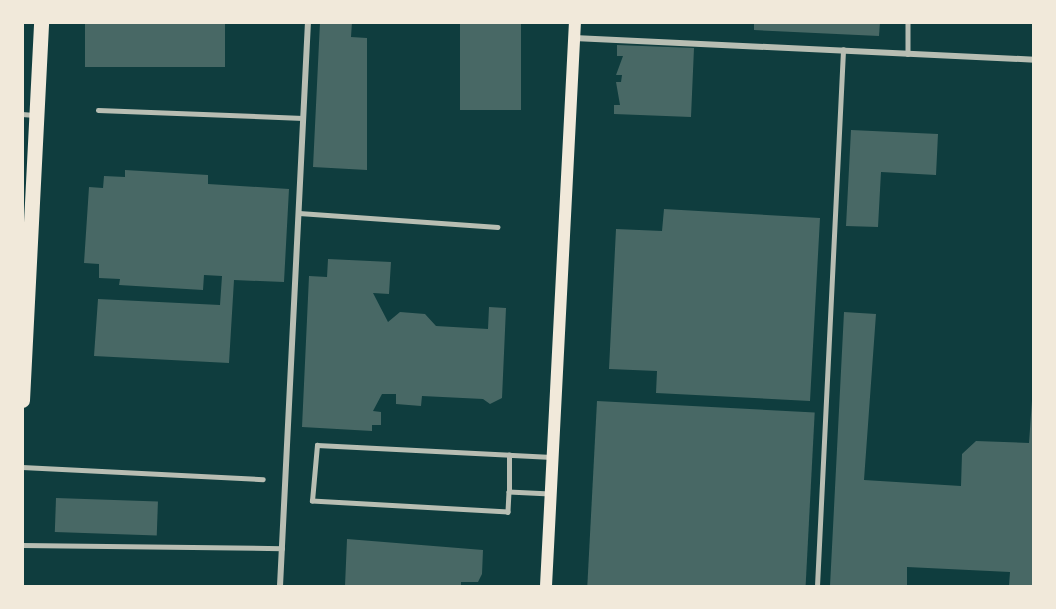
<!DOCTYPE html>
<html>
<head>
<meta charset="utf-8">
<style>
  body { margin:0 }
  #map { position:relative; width:1056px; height:609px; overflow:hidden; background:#0f3d3e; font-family:Bitter,serif }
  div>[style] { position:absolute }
  .building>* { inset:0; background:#486865; transform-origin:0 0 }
  .service>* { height:4.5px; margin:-2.25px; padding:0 2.25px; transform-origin:2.25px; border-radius:2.25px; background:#b8beb3 }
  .minor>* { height:6px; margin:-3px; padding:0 3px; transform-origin:3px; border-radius:3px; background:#b8beb3 }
  .secondary>* { height:12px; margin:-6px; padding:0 6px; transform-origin:6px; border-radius:6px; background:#f1e9da }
  .primary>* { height:15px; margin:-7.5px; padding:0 7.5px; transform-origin:7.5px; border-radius:7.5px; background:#f1e9da }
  span { translate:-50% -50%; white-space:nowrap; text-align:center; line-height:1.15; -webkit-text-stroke:4.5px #f1e9da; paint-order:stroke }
  .frame { position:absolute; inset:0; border:24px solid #f1e9da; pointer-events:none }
</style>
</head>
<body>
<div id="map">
  <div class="building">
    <div style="left:85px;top:22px;width:140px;height:45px"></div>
    <div style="clip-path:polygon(320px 22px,352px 22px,351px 37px,367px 38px,367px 170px,313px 167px)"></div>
    <div style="left:460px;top:22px;width:61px;height:88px"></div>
    <div style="clip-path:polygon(754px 22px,880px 22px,879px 36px,754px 30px)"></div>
    <div style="clip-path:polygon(617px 45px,694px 48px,691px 117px,614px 114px,614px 105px,620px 105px,616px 82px,621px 82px,622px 75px,616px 75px,623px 56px,617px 56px)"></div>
    <div style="clip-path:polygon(851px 130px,938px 134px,936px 175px,881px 172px,878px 227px,846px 226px)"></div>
    <div style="clip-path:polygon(125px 170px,208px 175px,208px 184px,289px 189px,284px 282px,234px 280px,229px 363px,94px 356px,98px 299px,220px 305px,222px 276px,204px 275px,203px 290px,119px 285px,120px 279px,99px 278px,99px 264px,84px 263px,89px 187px,103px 188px,104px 176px,125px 177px)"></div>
    <div style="clip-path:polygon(664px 209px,820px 218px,810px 401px,656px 393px,657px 371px,609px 369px,616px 229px,662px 231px)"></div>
    <div style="clip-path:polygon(328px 259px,391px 262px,389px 294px,373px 293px,388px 322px,400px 312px,425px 314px,436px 326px,488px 329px,489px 307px,506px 308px,502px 398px,490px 404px,483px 399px,422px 396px,421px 406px,396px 404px,396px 394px,382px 394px,373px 411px,381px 412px,381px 425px,372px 425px,372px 431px,302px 427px,309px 276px,327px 277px)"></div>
    <div style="clip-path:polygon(844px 312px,876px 314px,864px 480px,961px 486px,962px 454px,976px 441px,1029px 443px,1034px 372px,1034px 586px,1009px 586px,1010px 572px,907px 567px,907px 586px,830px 586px)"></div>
    <div style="left:597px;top:401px;width:218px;height:185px;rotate:3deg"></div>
    <div style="left:56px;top:498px;width:102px;height:34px;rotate:2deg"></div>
    <div style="clip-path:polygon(347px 539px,483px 550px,482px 574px,478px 582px,461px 582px,461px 586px,345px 586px)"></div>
  </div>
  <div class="service">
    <div style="left:908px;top:22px;width:32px;rotate:90deg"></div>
    <div style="left:98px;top:110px;width:205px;rotate:2.2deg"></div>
    <div style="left:22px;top:114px;width:12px;rotate:5deg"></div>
    <div style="left:299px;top:213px;width:199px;rotate:4deg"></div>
    <div style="left:22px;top:467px;width:241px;rotate:2.9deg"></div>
    <div style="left:509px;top:492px;width:37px;rotate:-90deg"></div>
    <div style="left:550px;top:494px;width:41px;rotate:-177.2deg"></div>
    <div style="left:509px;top:492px;width:20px;rotate:93deg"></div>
    <div style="left:508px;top:512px;width:196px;rotate:-176.8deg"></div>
    <div style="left:312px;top:501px;width:56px;rotate:-84.9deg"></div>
    <div style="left:317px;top:445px;width:235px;rotate:2.9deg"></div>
    <div style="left:22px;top:545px;width:260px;rotate:0.7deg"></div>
    <div style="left:817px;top:586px;width:537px;rotate:-87.22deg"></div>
  </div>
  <div class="minor">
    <div style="left:574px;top:38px;width:461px;rotate:2.7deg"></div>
    <div style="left:280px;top:586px;width:565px;rotate:-87.16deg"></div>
  </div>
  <div class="secondary">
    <div style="left:546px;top:586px;width:565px;rotate:-87.06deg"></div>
  </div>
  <div class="primary">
    <div style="left:22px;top:400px;width:378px;rotate:-87.1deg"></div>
  </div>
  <div class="frame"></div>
</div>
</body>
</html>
